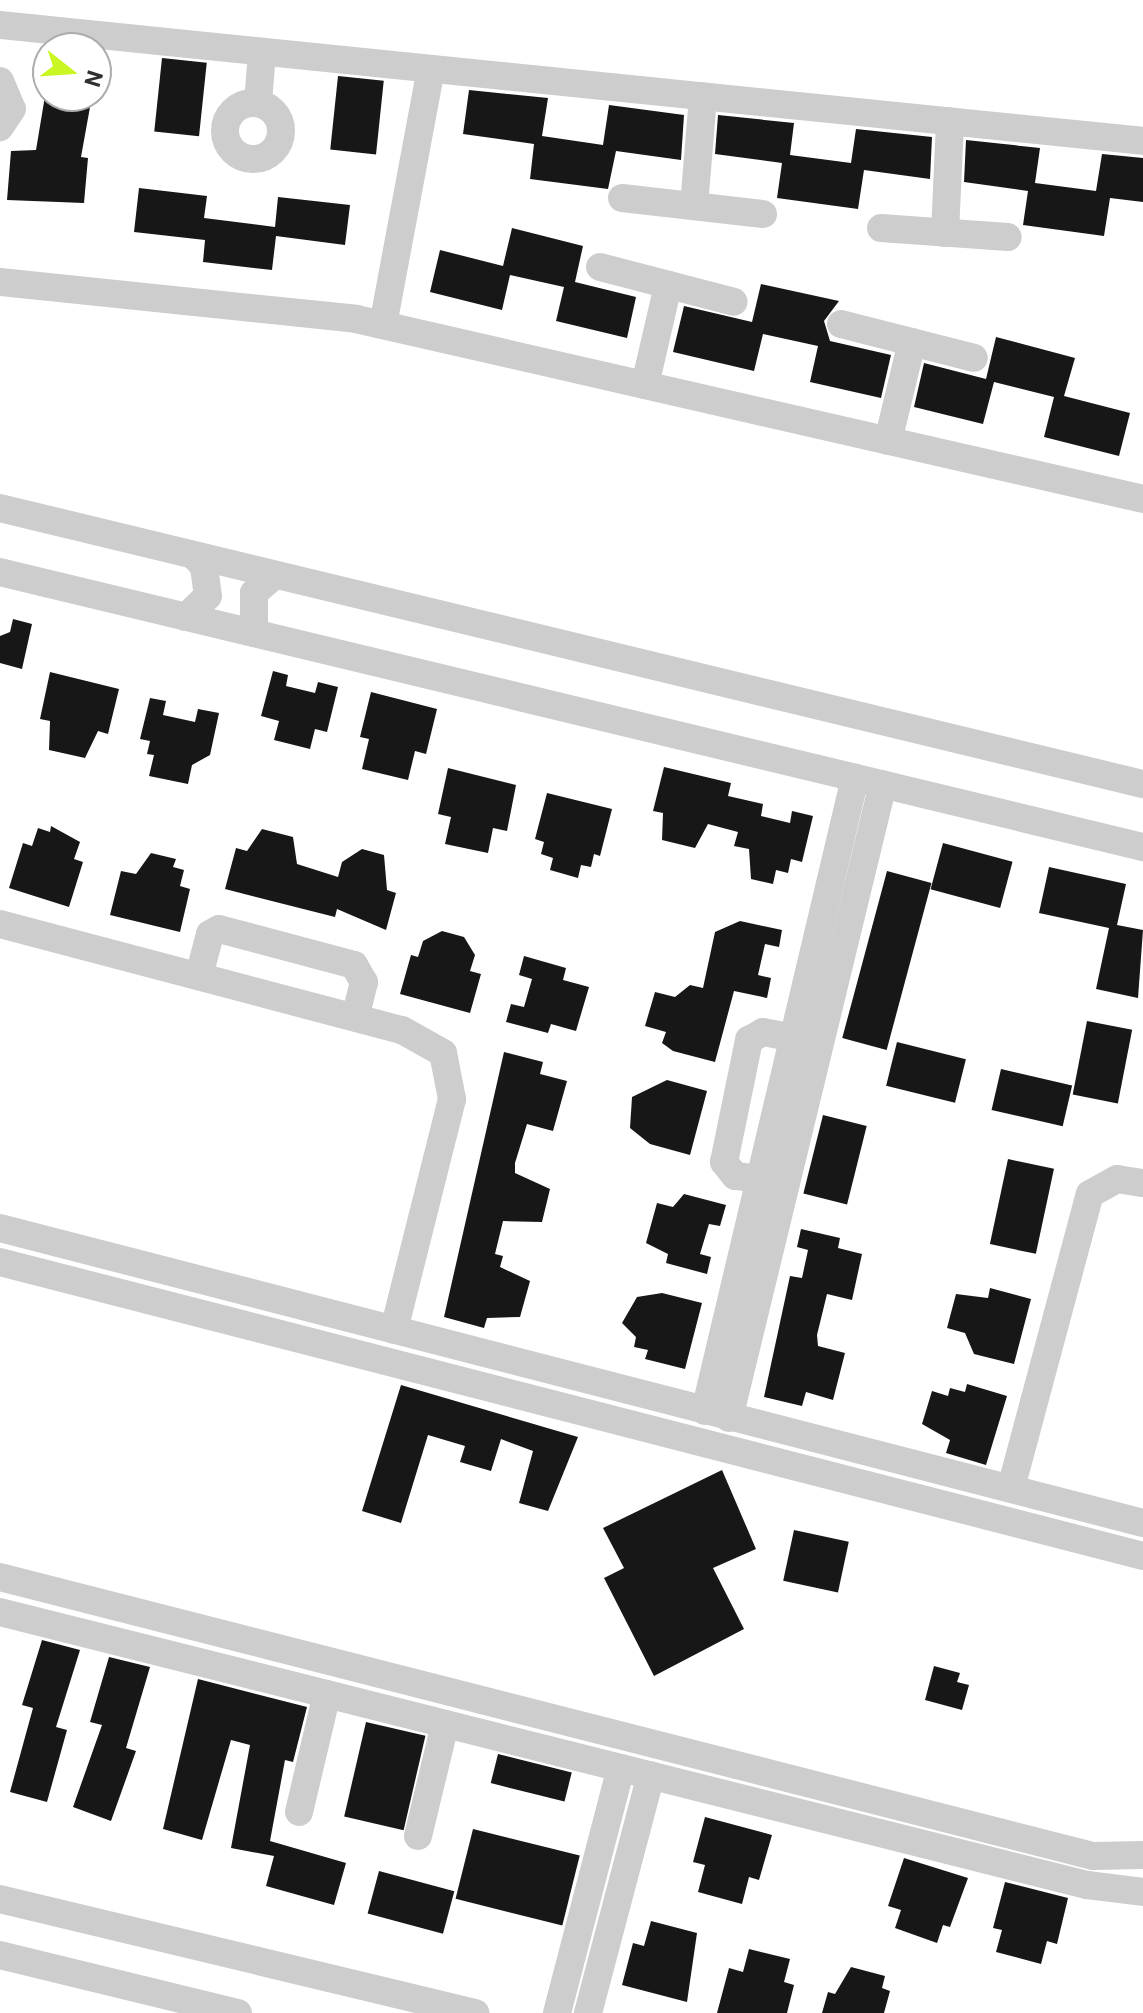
<!DOCTYPE html>
<html>
<head>
<meta charset="utf-8">
<style>
  body { margin:0 }
  #map { position:relative; width:1143px; height:2013px; overflow:hidden; background:#fff; font-family:Roboto,sans-serif }
  div>[style] { position:absolute }
  .building>* { inset:0; background:#171717; transform-origin:0 0 }
  .minor>* { height:28px; margin:-14px; padding:0 14px; transform-origin:14px; border-radius:14px; background:#cdcdcd }
  .minor>.ring { margin:-14px; padding:0; box-sizing:content-box; background:none; border:28px solid #cdcdcd; border-radius:50% }
  span { translate:-50% -50%; white-space:nowrap; text-align:center; line-height:1.15; -webkit-text-stroke:8px #fff; paint-order:stroke }
  .north { position:absolute; left:32px; top:32px; width:80px; height:80px; box-sizing:border-box; background:#fff; border:2px solid #acacac; border-radius:50%; rotate:107deg; font-size:22px; font-weight:700; line-height:32px; text-align:center; color:#303030 }
  .north::after { content:''; display:block; margin:auto; width:28px; height:36px; background:#caf623; clip-path:polygon(50% 0,100% 100%,50% 72%,0 100%) }
</style>
</head>
<body>
<div id="map">
  <div class="building">
    <div style="left:162px;top:58px;width:45px;height:74px;rotate:6deg"></div>
    <div style="left:338px;top:76px;width:46px;height:74px;rotate:6deg"></div>
    <div style="clip-path:polygon(469px 90px,548px 98px,542px 136px,603px 145px,609px 105px,684px 115px,681px 160px,616px 151px,608px 189px,530px 179px,534px 144px,463px 134px)"></div>
    <div style="clip-path:polygon(45px 96px,92px 96px,81px 157px,88px 158px,84px 203px,7px 200px,11px 151px,36px 150px)"></div>
    <div style="clip-path:polygon(718px 115px,794px 123px,790px 155px,851px 163px,856px 129px,932px 137px,930px 179px,864px 170px,858px 209px,777px 198px,782px 163px,715px 154px)"></div>
    <div style="clip-path:polygon(966px 140px,1040px 148px,1035px 183px,1096px 191px,1102px 154px,1143px 158px,1143px 202px,1110px 198px,1104px 236px,1023px 225px,1028px 191px,964px 182px)"></div>
    <div style="clip-path:polygon(139px 188px,207px 196px,204px 218px,275px 227px,278px 197px,350px 205px,345px 245px,276px 236px,272px 270px,203px 262px,205px 240px,134px 232px)"></div>
    <div style="clip-path:polygon(512px 228px,583px 246px,575px 282px,636px 297px,627px 338px,556px 321px,564px 287px,510px 275px,502px 310px,430px 292px,440px 250px,503px 266px)"></div>
    <div style="clip-path:polygon(761px 284px,839px 301px,824px 321px,830px 341px,891px 355px,881px 398px,810px 382px,818px 346px,763px 334px,754px 371px,673px 352px,684px 306px,752px 322px)"></div>
    <div style="clip-path:polygon(996px 337px,1075px 358px,1064px 396px,1130px 413px,1119px 456px,1044px 437px,1054px 397px,994px 382px,983px 424px,914px 407px,924px 363px,986px 379px)"></div>
    <div style="clip-path:polygon(13px 619px,32px 624px,22px 669px,0 663px,0 636px,10px 632px)"></div>
    <div style="clip-path:polygon(273px 671px,288px 675px,286px 686px,315px 693px,318px 682px,338px 687px,327px 732px,315px 729px,310px 749px,274px 740px,279px 721px,261px 716px)"></div>
    <div style="clip-path:polygon(50px 672px,119px 689px,108px 734px,98px 731px,85px 758px,49px 750px,50px 721px,40px 719px)"></div>
    <div style="clip-path:polygon(371px 692px,437px 709px,426px 754px,415px 751px,408px 780px,362px 769px,369px 739px,360px 737px)"></div>
    <div style="clip-path:polygon(150px 698px,166px 701px,163px 715px,195px 722px,198px 709px,219px 713px,210px 755px,192px 765px,188px 784px,149px 776px,154px 755px,147px 754px,150px 741px,140px 739px)"></div>
    <div style="clip-path:polygon(664px 767px,731px 783px,728px 796px,763px 804px,761px 816px,790px 823px,792px 811px,813px 816px,802px 862px,791px 859px,788px 873px,776px 870px,773px 884px,751px 879px,749px 849px,734px 846px,738px 832px,708px 824px,695px 848px,662px 840px,663px 813px,653px 811px)"></div>
    <div style="clip-path:polygon(448px 768px,516px 785px,507px 831px,493px 828px,488px 853px,445px 844px,451px 817px,438px 814px)"></div>
    <div style="clip-path:polygon(547px 793px,612px 809px,600px 856px,594px 854px,591px 867px,581px 865px,578px 878px,550px 870px,553px 858px,541px 854px,544px 842px,535px 839px)"></div>
    <div style="clip-path:polygon(51px 826px,80px 842px,74px 859px,83px 862px,69px 907px,9px 888px,23px 843px,32px 846px,38px 828px,50px 832px)"></div>
    <div style="clip-path:polygon(262px 829px,293px 837px,297px 864px,338px 877px,342px 862px,362px 849px,384px 855px,387px 890px,396px 893px,386px 930px,337px 909px,335px 917px,225px 889px,236px 848px,247px 851px)"></div>
    <div style="left:943px;top:843px;width:72px;height:48px;rotate:15deg"></div>
    <div style="clip-path:polygon(151px 853px,176px 859px,173px 867px,184px 870px,180px 886px,190px 889px,180px 932px,110px 915px,121px 871px,136px 874px)"></div>
    <div style="clip-path:polygon(1049px 867px,1126px 884px,1117px 925px,1143px 930px,1138px 998px,1096px 989px,1109px 928px,1039px 913px)"></div>
    <div style="left:887px;top:871px;width:46px;height:173px;rotate:15deg"></div>
    <div style="clip-path:polygon(740px 921px,782px 930px,779px 947px,765px 944px,758px 975px,771px 978px,767px 998px,734px 991px,715px 1062px,673px 1051px,662px 1043px,666px 1032px,645px 1026px,655px 992px,675px 997px,690px 985px,703px 988px,715px 932px)"></div>
    <div style="clip-path:polygon(442px 931px,464px 937px,475px 955px,470px 971px,481px 974px,470px 1013px,400px 994px,411px 955px,418px 957px,423px 941px)"></div>
    <div style="clip-path:polygon(524px 956px,566px 968px,563px 980px,589px 987px,576px 1031px,551px 1024px,548px 1033px,506px 1022px,511px 1004px,524px 1007px,532px 979px,519px 975px)"></div>
    <div style="left:1087px;top:1021px;width:46px;height:75px;rotate:11deg"></div>
    <div style="left:897px;top:1042px;width:71px;height:45px;rotate:14deg"></div>
    <div style="clip-path:polygon(504px 1052px,543px 1062px,540px 1074px,567px 1081px,553px 1131px,527px 1124px,515px 1163px,515px 1173px,550px 1189px,542px 1222px,503px 1221px,495px 1254px,503px 1256px,500px 1267px,530px 1281px,520px 1317px,487px 1318px,484px 1328px,444px 1317px)"></div>
    <div style="left:1001px;top:1069px;width:73px;height:42px;rotate:13deg"></div>
    <div style="clip-path:polygon(667px 1080px,707px 1091px,690px 1155px,650px 1144px,630px 1128px,632px 1097px)"></div>
    <div style="left:823px;top:1115px;width:45px;height:81px;rotate:14deg"></div>
    <div style="left:1008px;top:1159px;width:47px;height:87px;rotate:12deg"></div>
    <div style="clip-path:polygon(684px 1194px,726px 1205px,720px 1226px,709px 1224px,700px 1254px,711px 1257px,707px 1274px,666px 1263px,668px 1254px,646px 1243px,657px 1203px,673px 1207px)"></div>
    <div style="clip-path:polygon(801px 1229px,840px 1238px,838px 1248px,862px 1254px,852px 1300px,827px 1294px,817px 1335px,818px 1346px,845px 1353px,833px 1400px,806px 1392px,802px 1406px,764px 1397px,790px 1276px,802px 1278px,808px 1250px,797px 1247px)"></div>
    <div style="clip-path:polygon(990px 1288px,1031px 1299px,1014px 1364px,974px 1354px,965px 1333px,947px 1328px,956px 1294px,988px 1298px)"></div>
    <div style="clip-path:polygon(662px 1293px,702px 1303px,685px 1369px,645px 1359px,648px 1350px,634px 1347px,636px 1337px,622px 1323px,637px 1297px)"></div>
    <div style="clip-path:polygon(967px 1384px,1007px 1396px,986px 1465px,946px 1453px,950px 1440px,922px 1424px,932px 1391px,948px 1396px,950px 1388px,965px 1392px)"></div>
    <div style="clip-path:polygon(401px 1385px,578px 1437px,548px 1511px,519px 1503px,533px 1451px,501px 1439px,491px 1471px,460px 1462px,465px 1446px,428px 1435px,401px 1523px,362px 1511px)"></div>
    <div style="clip-path:polygon(722px 1470px,756px 1549px,713px 1568px,744px 1629px,654px 1676px,604px 1578px,624px 1568px,603px 1528px)"></div>
    <div style="left:794px;top:1530px;width:56px;height:52px;rotate:12deg"></div>
    <div style="clip-path:polygon(42px 1640px,80px 1650px,56px 1727px,67px 1730px,47px 1802px,10px 1792px,33px 1708px,22px 1705px)"></div>
    <div style="clip-path:polygon(109px 1657px,150px 1667px,126px 1748px,136px 1751px,111px 1821px,73px 1807px,102px 1725px,90px 1722px)"></div>
    <div style="clip-path:polygon(934px 1666px,960px 1673px,957px 1682px,969px 1685px,962px 1710px,925px 1700px)"></div>
    <div style="clip-path:polygon(198px 1679px,307px 1707px,293px 1762px,285px 1760px,270px 1841px,346px 1863px,334px 1905px,266px 1886px,274px 1856px,231px 1848px,250px 1745px,231px 1740px,202px 1840px,163px 1829px)"></div>
    <div style="left:366px;top:1722px;width:61px;height:97px;rotate:13deg"></div>
    <div style="left:498px;top:1754px;width:76px;height:30px;rotate:14deg"></div>
    <div style="clip-path:polygon(705px 1817px,772px 1835px,759px 1880px,749px 1877px,742px 1904px,698px 1892px,705px 1865px,693px 1862px)"></div>
    <div style="left:473px;top:1829px;width:110px;height:72px;rotate:14deg"></div>
    <div style="clip-path:polygon(904px 1858px,968px 1878px,950px 1927px,943px 1925px,937px 1943px,895px 1928px,901px 1910px,888px 1906px)"></div>
    <div style="left:379px;top:1871px;width:78px;height:44px;rotate:15deg"></div>
    <div style="clip-path:polygon(1005px 1882px,1068px 1898px,1057px 1944px,1047px 1941px,1041px 1964px,996px 1952px,1002px 1930px,993px 1928px)"></div>
    <div style="clip-path:polygon(651px 1921px,697px 1933px,687px 2002px,622px 1985px,633px 1943px,644px 1946px)"></div>
    <div style="clip-path:polygon(749px 1949px,790px 1959px,784px 1982px,794px 1985px,787px 2013px,717px 2013px,729px 1968px,743px 1972px)"></div>
    <div style="clip-path:polygon(851px 1967px,885px 1976px,882px 1988px,890px 1991px,884px 2013px,822px 2013px,828px 1992px,835px 1994px)"></div>
  </div>
  <div class="minor">
    <div style="left:0;top:25px;width:1149px;rotate:5.79deg"></div>
    <div style="left:0;top:81px;width:30px;rotate:67deg"></div>
    <div style="left:12px;top:109px;width:22px;rotate:124deg"></div>
    <div style="left:258px;top:103px;width:51px;rotate:-85.5deg"></div>
    <div class="ring" style="left:225px;top:103px;width:28px;height:28px"></div>
    <div style="left:622px;top:198px;width:142px;rotate:6.5deg"></div>
    <div style="left:694px;top:206px;width:110px;rotate:-85.3deg"></div>
    <div style="left:881px;top:228px;width:127px;rotate:4.1deg"></div>
    <div style="left:945px;top:233px;width:112px;rotate:-87.4deg"></div>
    <div style="left:600px;top:267px;width:138px;rotate:14.6deg"></div>
    <div style="left:0;top:282px;width:358px;rotate:5.9deg"></div>
    <div style="left:356px;top:319px;width:807px;rotate:12.88deg"></div>
    <div style="left:841px;top:324px;width:137px;rotate:14.3deg"></div>
    <div style="left:383px;top:325px;width:260px;rotate:-79.4deg"></div>
    <div style="left:645px;top:385px;width:103px;rotate:-77deg"></div>
    <div style="left:888px;top:441px;width:102px;rotate:-76.4deg"></div>
    <div style="left:0;top:508px;width:1176px;rotate:13.58deg"></div>
    <div style="left:0;top:572px;width:1176px;rotate:13.53deg"></div>
    <div style="left:186px;top:617px;width:30px;rotate:-44deg"></div>
    <div style="left:208px;top:596px;width:30px;rotate:-98deg"></div>
    <div style="left:204px;top:566px;width:16px;rotate:-135deg"></div>
    <div style="left:254px;top:633px;width:40px;rotate:-90deg"></div>
    <div style="left:254px;top:593px;width:28px;rotate:-41deg"></div>
    <div style="left:0;top:924px;width:416px;rotate:14.8deg"></div>
    <div style="left:402px;top:1030px;width:47px;rotate:29.3deg"></div>
    <div style="left:443px;top:1053px;width:47px;rotate:78.9deg"></div>
    <div style="left:452px;top:1099px;width:238px;rotate:104.1deg"></div>
    <div style="left:199px;top:976px;width:43px;rotate:-75.3deg"></div>
    <div style="left:210px;top:934px;width:10px;rotate:-29deg"></div>
    <div style="left:219px;top:929px;width:140px;rotate:14.9deg"></div>
    <div style="left:354px;top:965px;width:20px;rotate:60deg"></div>
    <div style="left:364px;top:982px;width:36px;rotate:104deg"></div>
    <div style="left:760px;top:1179px;width:25px;rotate:-173deg"></div>
    <div style="left:735px;top:1176px;width:18px;rotate:-128deg"></div>
    <div style="left:724px;top:1162px;width:125px;rotate:-78.4deg"></div>
    <div style="left:749px;top:1040px;width:16px;rotate:-30deg"></div>
    <div style="left:763px;top:1032px;width:32px;rotate:11deg"></div>
    <div style="left:0;top:1228px;width:1180px;rotate:14.47deg"></div>
    <div style="left:0;top:1262px;width:1180px;rotate:14.42deg"></div>
    <div style="left:705px;top:1411px;width:651px;rotate:-76.67deg"></div>
    <div style="left:729px;top:1418px;width:652px;rotate:-76.35deg"></div>
    <div style="left:1011px;top:1488px;width:304px;rotate:-75deg"></div>
    <div style="left:1090px;top:1194px;width:31px;rotate:-29deg"></div>
    <div style="left:1117px;top:1179px;width:26px;rotate:9deg"></div>
    <div style="left:0;top:1577px;width:1128px;rotate:14.32deg"></div>
    <div style="left:1093px;top:1856px;width:50px;rotate:-1.1deg"></div>
    <div style="left:0;top:1612px;width:1121px;rotate:14.1deg"></div>
    <div style="left:1087px;top:1885px;width:56px;rotate:7.1deg"></div>
    <div style="left:299px;top:1812px;width:121px;rotate:-76.7deg"></div>
    <div style="left:418px;top:1836px;width:115px;rotate:-76.4deg"></div>
    <div style="left:0;top:1899px;width:489px;rotate:13.5deg"></div>
    <div style="left:0;top:1955px;width:245px;rotate:13.7deg"></div>
    <div style="left:557px;top:2013px;width:253px;rotate:-75.4deg"></div>
    <div style="left:588px;top:2013px;width:246px;rotate:-75.2deg"></div>
  </div>
  <div class="north">N</div>
</div>
</body>
</html>
